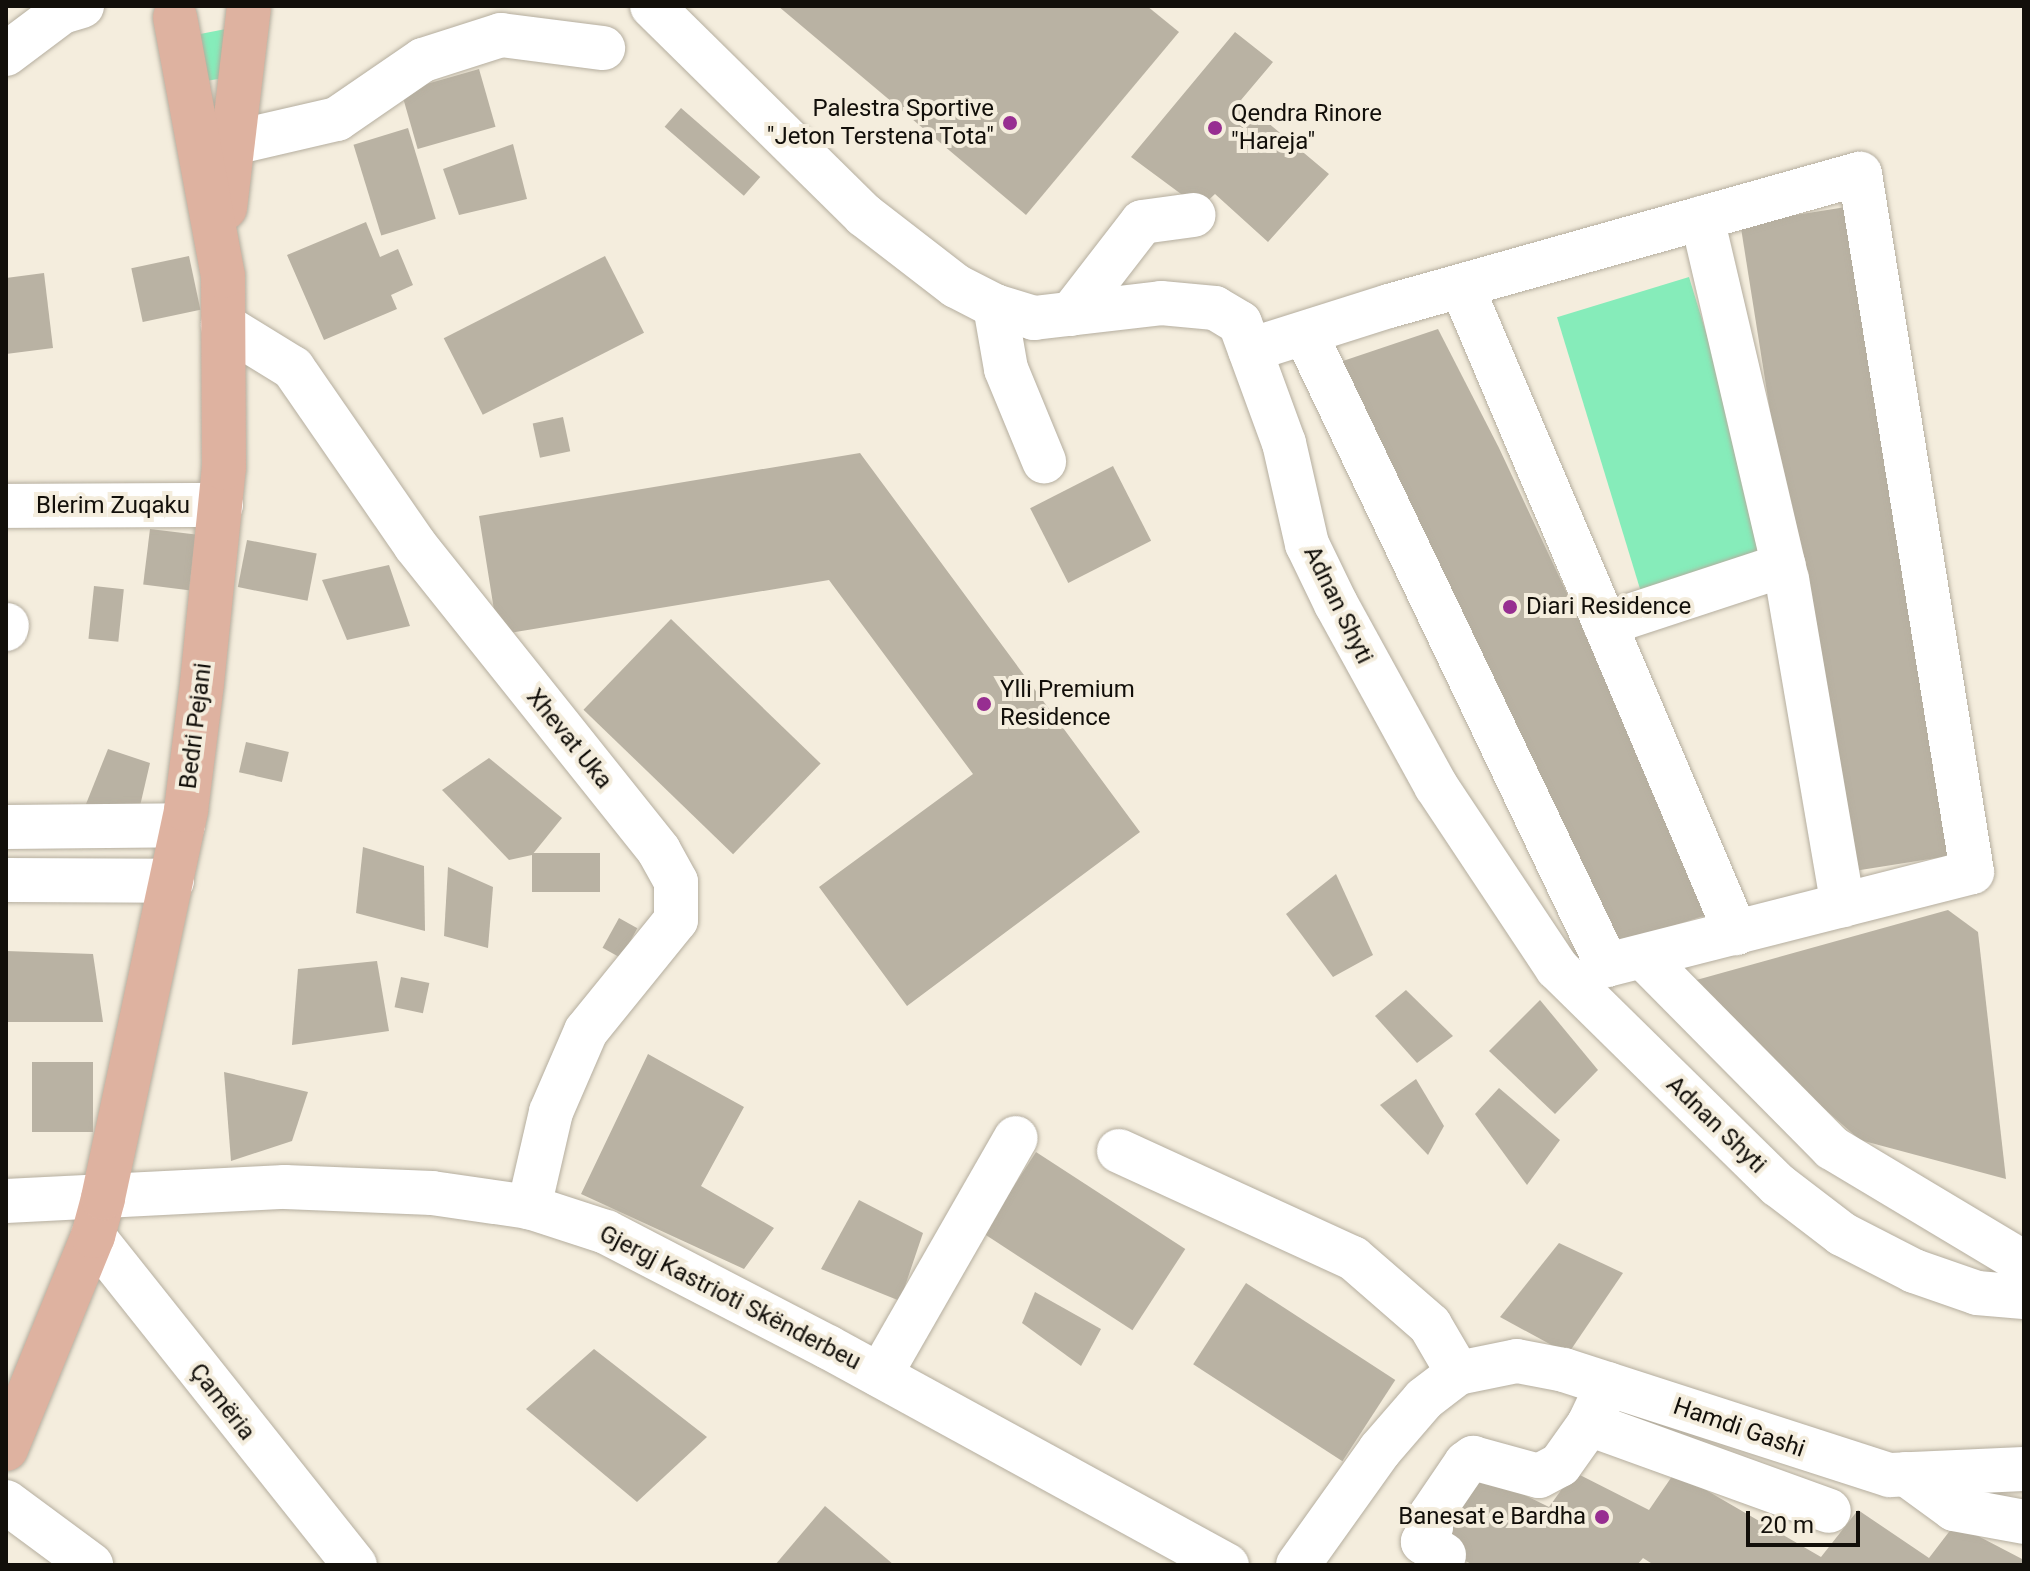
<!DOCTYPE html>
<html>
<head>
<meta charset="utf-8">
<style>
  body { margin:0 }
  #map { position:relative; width:2030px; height:1571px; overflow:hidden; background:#f4eddd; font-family:Roboto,sans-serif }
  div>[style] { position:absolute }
  .green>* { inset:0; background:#86ecba; transform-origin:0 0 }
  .building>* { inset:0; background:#b9b2a3; transform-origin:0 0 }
  .roads { filter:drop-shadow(0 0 2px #b5ae9f) drop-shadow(0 0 2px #b5ae9f) }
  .minor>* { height:44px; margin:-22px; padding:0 22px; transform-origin:22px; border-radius:22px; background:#fff }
  .major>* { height:44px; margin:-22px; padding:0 22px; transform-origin:22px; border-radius:22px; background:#deb2a0 }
  .dots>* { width:22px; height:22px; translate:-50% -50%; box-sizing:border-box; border:4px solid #f4eddd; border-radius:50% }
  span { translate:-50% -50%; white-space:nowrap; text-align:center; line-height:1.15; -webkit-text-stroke:8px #f4eddd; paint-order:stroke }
  .poi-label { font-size:24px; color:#120f0a }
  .right { translate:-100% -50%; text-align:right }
  .left { translate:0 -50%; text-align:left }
  .street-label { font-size:24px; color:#120f0a }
  .frame { position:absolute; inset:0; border:8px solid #120f0a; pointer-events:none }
  .scale { position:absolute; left:1746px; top:1511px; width:114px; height:36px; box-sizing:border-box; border:4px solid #120f0a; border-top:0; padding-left:10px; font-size:24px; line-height:28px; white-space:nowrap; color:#120f0a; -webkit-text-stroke:6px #f4eddd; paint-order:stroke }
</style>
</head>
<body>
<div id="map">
  <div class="green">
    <div style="clip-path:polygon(231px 28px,230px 77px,206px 81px,195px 35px)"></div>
    <div style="left:1689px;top:277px;width:285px;height:138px;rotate:73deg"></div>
  </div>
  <div class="building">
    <div style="clip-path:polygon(778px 6px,1147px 6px,1179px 32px,1026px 215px)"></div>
    <div style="clip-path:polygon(1235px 32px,1273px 62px,1241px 100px,1329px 174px,1268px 242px,1215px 194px,1200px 208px,1131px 157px)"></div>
    <div style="left:479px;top:69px;width:60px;height:81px;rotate:74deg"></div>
    <div style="left:681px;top:108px;width:105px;height:25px;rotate:41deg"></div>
    <div style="left:408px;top:128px;width:95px;height:57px;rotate:73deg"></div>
    <div style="clip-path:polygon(513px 144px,527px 199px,459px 215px,443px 169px)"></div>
    <div style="left:1846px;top:207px;width:657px;height:107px;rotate:81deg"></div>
    <div style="clip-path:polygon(366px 222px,380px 257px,398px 249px,413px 285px,391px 295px,397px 309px,324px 340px,287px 255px)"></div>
    <div style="left:189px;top:256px;width:55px;height:59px;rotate:78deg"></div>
    <div style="left:605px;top:256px;width:86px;height:181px;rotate:63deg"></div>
    <div style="clip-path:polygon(44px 273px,53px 348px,6px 354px,6px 278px)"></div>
    <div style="clip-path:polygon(1438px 329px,1499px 448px,1716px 912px,1619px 943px,1334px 364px)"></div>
    <div style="left:563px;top:417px;width:35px;height:31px;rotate:78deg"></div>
    <div style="clip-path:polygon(860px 453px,1140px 832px,907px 1006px,819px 887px,973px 774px,829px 580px,498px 635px,479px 516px)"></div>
    <div style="left:1113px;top:466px;width:84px;height:93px;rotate:63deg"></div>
    <div style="left:150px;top:529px;width:46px;height:56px;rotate:7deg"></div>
    <div style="left:247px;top:540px;width:71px;height:48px;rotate:11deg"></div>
    <div style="clip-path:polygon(389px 565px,410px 626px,347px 640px,322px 580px)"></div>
    <div style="left:94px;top:586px;width:30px;height:53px;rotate:6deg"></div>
    <div style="left:671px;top:619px;width:208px;height:126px;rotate:44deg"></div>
    <div style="left:246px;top:742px;width:44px;height:31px;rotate:13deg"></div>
    <div style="clip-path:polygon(108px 749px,150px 763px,137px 819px,86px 804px)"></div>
    <div style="clip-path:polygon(489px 758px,562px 818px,532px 855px,509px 860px,442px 790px)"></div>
    <div style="clip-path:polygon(363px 847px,424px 866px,425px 931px,356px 913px)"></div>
    <div style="left:600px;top:853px;width:39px;height:68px;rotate:90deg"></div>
    <div style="clip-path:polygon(448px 867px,493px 887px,488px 948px,444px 936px)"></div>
    <div style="clip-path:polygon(1336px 874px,1373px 955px,1333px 977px,1286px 914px)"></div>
    <div style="clip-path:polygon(1948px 910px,1978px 932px,2006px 1179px,1860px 1140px,1682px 984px)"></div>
    <div style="left:619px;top:918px;width:21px;height:34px;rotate:29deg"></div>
    <div style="clip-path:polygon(6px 951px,93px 954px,103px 1022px,6px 1022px)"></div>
    <div style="clip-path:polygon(377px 961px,389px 1031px,292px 1045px,298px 969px)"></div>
    <div style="left:401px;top:977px;width:29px;height:31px;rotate:12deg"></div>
    <div style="clip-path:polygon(1406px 990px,1453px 1036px,1417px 1063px,1375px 1016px)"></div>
    <div style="clip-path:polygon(1540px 1000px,1598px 1070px,1555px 1114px,1489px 1051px)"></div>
    <div style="clip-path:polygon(648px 1054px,744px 1107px,701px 1186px,774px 1228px,744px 1269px,581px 1194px)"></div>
    <div style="left:32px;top:1062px;width:61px;height:70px"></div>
    <div style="clip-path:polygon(224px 1072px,308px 1092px,292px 1141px,231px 1161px)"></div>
    <div style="clip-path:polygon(1416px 1079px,1444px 1126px,1428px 1155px,1380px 1105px)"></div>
    <div style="clip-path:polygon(1499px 1088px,1560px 1140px,1527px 1185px,1475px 1114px)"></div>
    <div style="left:1036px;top:1152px;width:178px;height:97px;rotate:33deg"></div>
    <div style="clip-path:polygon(859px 1200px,923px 1233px,900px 1301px,821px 1269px)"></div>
    <div style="clip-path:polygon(1559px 1243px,1623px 1273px,1568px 1354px,1500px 1317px)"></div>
    <div style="left:1246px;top:1283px;width:178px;height:97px;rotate:33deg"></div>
    <div style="clip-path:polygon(1035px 1292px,1101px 1329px,1081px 1366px,1022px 1323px)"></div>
    <div style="clip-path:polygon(594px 1349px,707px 1437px,637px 1502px,526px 1409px)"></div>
    <div style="clip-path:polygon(1574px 1472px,1649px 1510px,1675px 1472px,1821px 1557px,1858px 1510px,1929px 1558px,1955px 1524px,2024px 1560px,2024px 1565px,1654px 1565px,1643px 1558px,1637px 1565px,1473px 1565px,1435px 1544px,1479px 1473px,1549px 1507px)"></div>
    <div style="clip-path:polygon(825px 1506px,894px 1565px,775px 1565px)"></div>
  </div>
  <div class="roads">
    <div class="minor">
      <div style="left:652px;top:6px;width:298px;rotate:44.6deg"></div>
      <div style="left:864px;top:215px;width:116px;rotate:37.7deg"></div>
      <div style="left:956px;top:286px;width:44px;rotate:27.1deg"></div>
      <div style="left:995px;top:306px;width:41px;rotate:17.1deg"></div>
      <div style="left:1034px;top:318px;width:128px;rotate:-6.7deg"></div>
      <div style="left:1161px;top:303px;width:54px;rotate:5.3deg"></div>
      <div style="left:1215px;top:308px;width:29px;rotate:31deg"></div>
      <div style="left:1240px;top:323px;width:128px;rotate:69.9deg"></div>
      <div style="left:1284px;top:443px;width:104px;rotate:77.2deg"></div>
      <div style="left:1307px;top:544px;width:67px;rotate:64.2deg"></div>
      <div style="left:1336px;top:604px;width:208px;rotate:61.2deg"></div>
      <div style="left:1436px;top:786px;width:219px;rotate:56.4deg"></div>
      <div style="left:1557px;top:968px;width:310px;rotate:44.5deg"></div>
      <div style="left:1778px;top:1185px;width:81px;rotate:37.4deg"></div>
      <div style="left:1842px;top:1234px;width:81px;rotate:27.2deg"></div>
      <div style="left:1914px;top:1271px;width:67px;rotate:19.2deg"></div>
      <div style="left:1977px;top:1293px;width:47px;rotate:4.9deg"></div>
      <div style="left:6px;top:54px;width:70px;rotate:-36.9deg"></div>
      <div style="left:62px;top:12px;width:21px;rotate:-17deg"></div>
      <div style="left:233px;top:143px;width:107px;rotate:-13deg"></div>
      <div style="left:337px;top:119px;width:104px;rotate:-34.5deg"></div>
      <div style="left:423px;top:60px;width:82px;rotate:-17.8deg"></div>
      <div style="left:501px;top:35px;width:103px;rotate:7.3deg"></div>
      <div style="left:1702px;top:218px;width:371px;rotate:76.8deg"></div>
      <div style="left:1787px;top:579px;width:331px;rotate:80.3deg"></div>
      <div style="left:1462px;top:287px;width:702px;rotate:67.02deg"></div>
      <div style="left:995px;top:306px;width:64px;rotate:80.1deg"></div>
      <div style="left:1006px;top:369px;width:100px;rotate:67.6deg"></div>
      <div style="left:1071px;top:314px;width:116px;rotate:-52.3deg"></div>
      <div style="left:1142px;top:222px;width:52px;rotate:-7.7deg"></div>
      <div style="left:223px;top:325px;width:82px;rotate:31.6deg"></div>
      <div style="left:293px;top:368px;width:215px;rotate:55.4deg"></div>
      <div style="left:415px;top:545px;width:391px;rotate:51.4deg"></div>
      <div style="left:659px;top:851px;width:35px;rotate:61deg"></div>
      <div style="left:676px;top:882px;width:38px;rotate:90deg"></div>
      <div style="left:676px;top:920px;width:143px;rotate:129deg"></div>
      <div style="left:586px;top:1031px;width:88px;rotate:113.4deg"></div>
      <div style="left:551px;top:1112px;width:98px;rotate:103deg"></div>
      <div style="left:1250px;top:350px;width:146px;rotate:-17.6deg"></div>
      <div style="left:1389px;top:306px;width:489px;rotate:-15.7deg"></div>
      <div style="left:1860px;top:174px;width:707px;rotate:80.88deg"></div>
      <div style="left:1972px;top:872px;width:377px;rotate:165.7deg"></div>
      <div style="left:1607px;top:965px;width:700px;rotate:-115.54deg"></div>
      <div style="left:6px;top:506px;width:215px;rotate:-0.3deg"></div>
      <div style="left:1605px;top:624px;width:188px;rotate:-18.2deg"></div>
      <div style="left:6px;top:629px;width:4px;rotate:-76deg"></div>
      <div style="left:6px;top:827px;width:177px;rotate:-0.6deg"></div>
      <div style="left:6px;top:880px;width:166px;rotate:0.3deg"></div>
      <div style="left:1643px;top:957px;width:269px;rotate:45.3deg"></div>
      <div style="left:1832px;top:1148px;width:224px;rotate:30.9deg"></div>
      <div style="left:1119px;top:1151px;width:257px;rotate:24.6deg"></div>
      <div style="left:1353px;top:1258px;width:102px;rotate:41deg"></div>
      <div style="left:1430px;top:1325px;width:56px;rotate:59.7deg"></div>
      <div style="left:6px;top:1201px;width:279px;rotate:-2.9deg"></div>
      <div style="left:285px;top:1187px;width:147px;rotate:2.3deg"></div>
      <div style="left:432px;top:1193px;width:98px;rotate:8.2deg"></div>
      <div style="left:529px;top:1207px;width:81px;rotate:18deg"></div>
      <div style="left:606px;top:1232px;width:250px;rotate:27.4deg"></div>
      <div style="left:828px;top:1347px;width:455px;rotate:28.7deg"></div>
      <div style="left:93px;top:1236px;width:421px;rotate:51.5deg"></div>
      <div style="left:880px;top:1375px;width:273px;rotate:-60.2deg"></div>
      <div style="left:1608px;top:1384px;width:44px;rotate:115.4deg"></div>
      <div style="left:1589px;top:1424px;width:255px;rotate:19.9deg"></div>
      <div style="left:1906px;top:1474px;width:59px;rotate:36.1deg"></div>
      <div style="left:1954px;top:1509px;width:71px;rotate:10.5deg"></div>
      <div style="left:6px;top:1502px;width:106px;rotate:36.5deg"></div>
      <div style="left:1444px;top:1555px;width:25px;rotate:-148deg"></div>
      <div style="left:1423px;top:1542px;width:17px;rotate:-62deg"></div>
      <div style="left:1431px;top:1527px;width:11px;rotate:-95deg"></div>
      <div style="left:1430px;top:1516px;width:64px;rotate:-55.8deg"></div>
      <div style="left:1466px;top:1463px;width:9px;rotate:-36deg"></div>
      <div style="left:1473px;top:1458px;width:68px;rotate:15.3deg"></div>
      <div style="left:1539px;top:1476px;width:24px;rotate:-28deg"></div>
      <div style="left:1560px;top:1465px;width:50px;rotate:-54.7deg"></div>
      <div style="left:1298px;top:1565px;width:141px;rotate:-54.5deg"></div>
      <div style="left:1380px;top:1450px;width:67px;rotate:-49.2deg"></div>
      <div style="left:1424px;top:1399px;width:43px;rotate:-37.4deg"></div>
      <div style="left:1458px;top:1373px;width:60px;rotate:-11.5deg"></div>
      <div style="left:1517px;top:1361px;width:48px;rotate:10.8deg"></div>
      <div style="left:1564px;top:1370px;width:342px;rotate:17.9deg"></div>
      <div style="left:1890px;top:1475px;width:134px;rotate:-2.6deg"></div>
    </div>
    <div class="major">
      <div style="left:225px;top:208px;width:201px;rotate:-83.2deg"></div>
      <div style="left:6px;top:1449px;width:230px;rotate:-67.8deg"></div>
      <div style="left:93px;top:1236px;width:39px;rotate:-75deg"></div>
      <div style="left:103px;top:1198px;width:397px;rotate:-77.9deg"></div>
      <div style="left:186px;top:810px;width:128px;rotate:-82.8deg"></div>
      <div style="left:202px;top:683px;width:216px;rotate:-84.2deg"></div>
      <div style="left:224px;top:468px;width:192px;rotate:-90.3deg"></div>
      <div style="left:223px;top:276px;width:263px;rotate:-100.5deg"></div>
    </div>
  </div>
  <div class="dots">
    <div style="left:1010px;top:123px;background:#972e91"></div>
    <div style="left:1215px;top:128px;background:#972e91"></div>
    <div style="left:1510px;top:607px;background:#972e91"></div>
    <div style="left:984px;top:704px;background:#972e91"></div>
    <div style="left:1602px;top:1517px;background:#972e91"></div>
  </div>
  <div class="poi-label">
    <span class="right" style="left:994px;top:123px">Palestra Sportive<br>"Jeton Terstena Tota"</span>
    <span class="left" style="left:1231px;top:128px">Qendra Rinore<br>"Hareja"</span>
    <span class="left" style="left:1526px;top:607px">Diari Residence</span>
    <span class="left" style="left:1000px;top:704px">Ylli Premium<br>Residence</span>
    <span class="right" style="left:1586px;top:1517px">Banesat e Bardha</span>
  </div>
  <div class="street-label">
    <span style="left:113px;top:506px">Blerim Zuqaku</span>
    <span style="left:1338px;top:605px;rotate:64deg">Adnan Shyti</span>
    <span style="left:196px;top:726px;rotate:-83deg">Bedri Pejani</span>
    <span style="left:569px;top:739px;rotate:51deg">Xhevat Uka</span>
    <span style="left:1716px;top:1125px;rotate:44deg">Adnan Shyti</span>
    <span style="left:730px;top:1298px;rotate:27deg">Gjergj Kastrioti Skënderbeu</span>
    <span style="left:222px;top:1402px;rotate:52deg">Çamëria</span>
    <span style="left:1739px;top:1428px;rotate:19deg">Hamdi Gashi</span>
  </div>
  <div class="frame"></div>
  <div class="scale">20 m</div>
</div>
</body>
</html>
